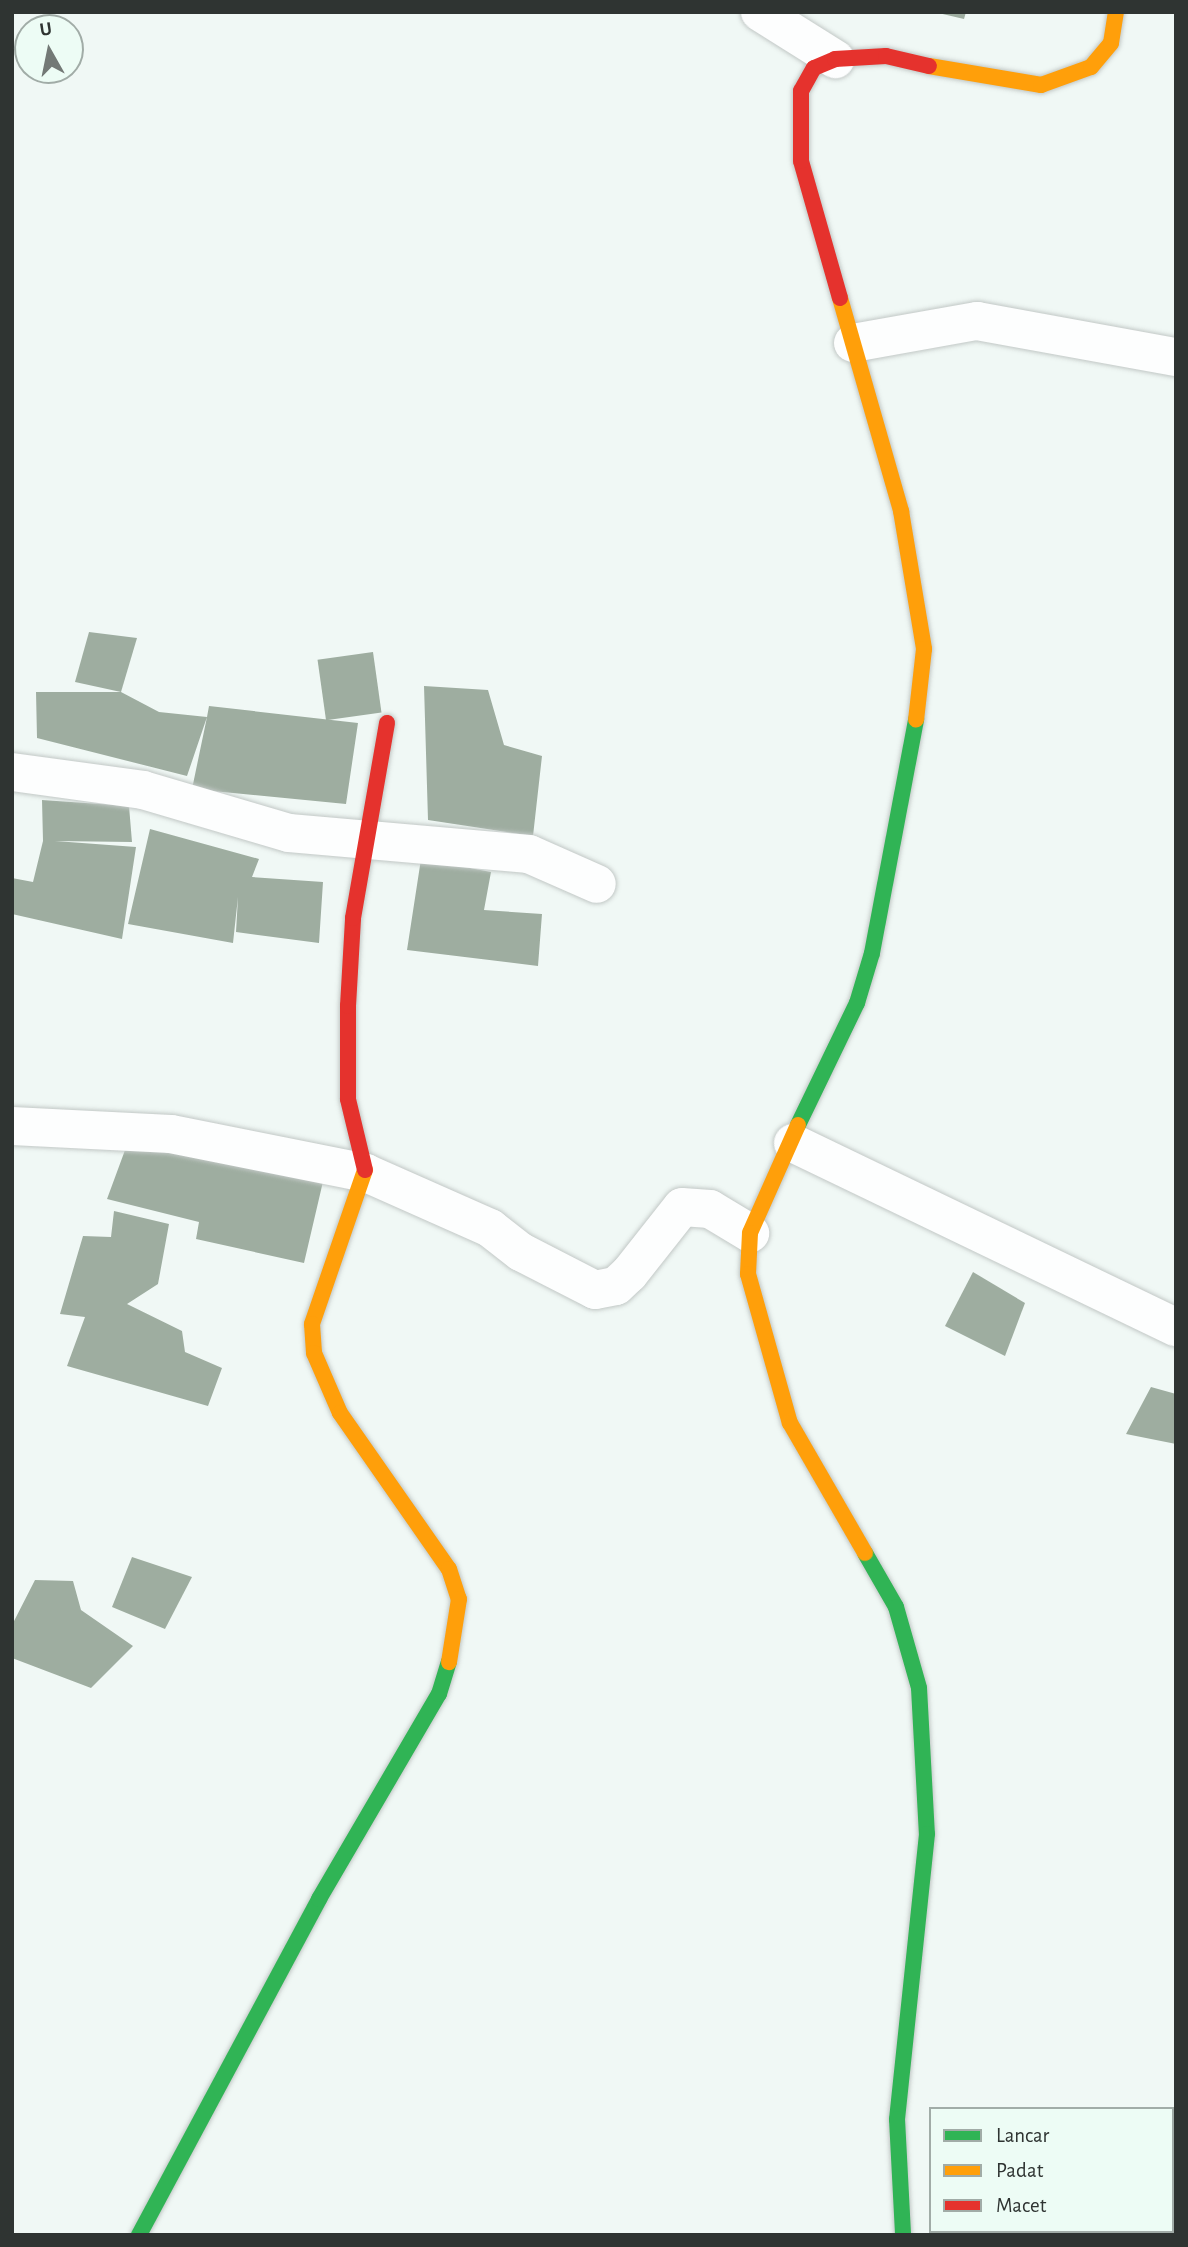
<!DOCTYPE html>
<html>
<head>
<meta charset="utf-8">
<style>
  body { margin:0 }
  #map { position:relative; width:1188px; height:2247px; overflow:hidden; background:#f0f8f5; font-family:"Alegreya Sans",sans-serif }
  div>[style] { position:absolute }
  .building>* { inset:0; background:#9eada0; transform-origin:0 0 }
  .roads { filter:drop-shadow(0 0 2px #c2c8c6) drop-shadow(0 0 2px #c2c8c6) }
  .street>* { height:38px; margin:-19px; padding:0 19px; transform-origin:19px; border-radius:19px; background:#fdfefe }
  .fast>* { height:16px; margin:-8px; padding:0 8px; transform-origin:8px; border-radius:8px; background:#30b455 }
  .slow>* { height:16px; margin:-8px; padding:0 8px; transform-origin:8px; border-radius:8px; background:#ff9f0a }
  .jam>* { height:16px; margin:-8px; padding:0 8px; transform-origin:8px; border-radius:8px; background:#e5322d }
  span { translate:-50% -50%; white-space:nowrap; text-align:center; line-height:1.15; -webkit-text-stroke:7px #edfcf5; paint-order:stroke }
  .frame { position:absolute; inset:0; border:14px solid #2f3432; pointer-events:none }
  .legend { position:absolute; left:929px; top:2107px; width:245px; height:126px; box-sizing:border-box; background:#edfcf5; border:2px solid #a1aca7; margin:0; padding:9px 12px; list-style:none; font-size:21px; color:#2f3432 }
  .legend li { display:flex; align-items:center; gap:14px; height:35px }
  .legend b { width:35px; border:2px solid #a1aca7 }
  .north { position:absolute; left:14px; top:14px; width:70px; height:70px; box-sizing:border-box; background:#edfcf5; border:2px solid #a1aca7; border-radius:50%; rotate:351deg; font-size:19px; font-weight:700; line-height:28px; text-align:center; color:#2f3432 }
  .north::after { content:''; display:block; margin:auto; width:24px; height:32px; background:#737976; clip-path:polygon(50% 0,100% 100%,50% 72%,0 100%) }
</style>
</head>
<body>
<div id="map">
  <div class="building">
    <div style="clip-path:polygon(934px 12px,966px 12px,964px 19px)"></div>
    <div style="clip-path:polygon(89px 632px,137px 638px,121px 692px,75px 682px)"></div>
    <div style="left:373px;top:652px;width:61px;height:56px;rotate:82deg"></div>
    <div style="clip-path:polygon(424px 686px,488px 690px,504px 745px,542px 756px,533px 836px,428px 820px)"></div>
    <div style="clip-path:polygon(36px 692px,121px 692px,159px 712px,207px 717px,209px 706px,358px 723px,346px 804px,192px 789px,207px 717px,187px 776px,37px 738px)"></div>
    <div style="clip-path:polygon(42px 800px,129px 806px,132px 842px,55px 841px,136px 847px,122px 939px,12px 914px,12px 878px,33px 882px,43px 841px)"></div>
    <div style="clip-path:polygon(150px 829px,259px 859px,252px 877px,323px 882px,319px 943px,236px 932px,238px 897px,233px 943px,128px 924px)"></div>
    <div style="clip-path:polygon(421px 859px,491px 872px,484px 910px,542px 914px,538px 966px,407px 950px)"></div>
    <div style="clip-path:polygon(128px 1142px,325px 1173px,304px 1263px,196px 1239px,199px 1222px,107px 1199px)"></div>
    <div style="clip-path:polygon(114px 1211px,169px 1224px,158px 1284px,127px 1304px,182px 1331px,185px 1352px,222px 1368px,208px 1406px,67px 1366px,85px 1317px,60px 1314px,83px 1236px,111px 1237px)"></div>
    <div style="clip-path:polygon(973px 1272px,1025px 1303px,1005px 1356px,945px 1326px)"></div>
    <div style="clip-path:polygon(1151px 1387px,1176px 1394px,1176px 1444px,1126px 1434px)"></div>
    <div style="clip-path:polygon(132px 1557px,192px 1577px,165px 1629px,112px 1607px)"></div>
    <div style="clip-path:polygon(35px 1580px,73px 1581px,81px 1610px,133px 1646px,91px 1688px,12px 1658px,12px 1625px)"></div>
  </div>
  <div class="roads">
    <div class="street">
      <div style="left:760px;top:12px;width:89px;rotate:32.1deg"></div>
      <div style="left:853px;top:343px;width:126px;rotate:-10.1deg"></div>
      <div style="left:977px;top:321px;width:202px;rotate:10.3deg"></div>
      <div style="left:12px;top:772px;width:132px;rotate:7.8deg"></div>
      <div style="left:143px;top:790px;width:152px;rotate:16.4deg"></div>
      <div style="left:289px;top:833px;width:241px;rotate:5deg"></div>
      <div style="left:529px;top:854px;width:74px;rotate:23.8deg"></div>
      <div style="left:12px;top:1126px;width:159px;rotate:2.9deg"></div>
      <div style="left:171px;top:1134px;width:199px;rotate:11.3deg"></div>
      <div style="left:366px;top:1173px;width:136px;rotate:23.9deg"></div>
      <div style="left:490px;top:1228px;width:39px;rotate:38deg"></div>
      <div style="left:521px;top:1252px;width:83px;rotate:27.2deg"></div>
      <div style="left:595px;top:1290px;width:21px;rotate:-11deg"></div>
      <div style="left:616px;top:1286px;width:18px;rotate:-43deg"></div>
      <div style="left:629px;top:1274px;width:85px;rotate:-51.7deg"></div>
      <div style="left:682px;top:1207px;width:28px;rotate:4deg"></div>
      <div style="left:710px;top:1209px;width:47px;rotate:31deg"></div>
      <div style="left:793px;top:1143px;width:425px;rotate:25.7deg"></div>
    </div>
    <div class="fast">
      <div style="left:798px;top:1125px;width:136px;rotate:-64.2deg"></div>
      <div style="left:857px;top:1003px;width:52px;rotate:-73.3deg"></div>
      <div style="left:872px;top:953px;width:237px;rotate:-79.3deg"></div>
      <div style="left:865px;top:1553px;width:62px;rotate:60.1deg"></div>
      <div style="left:896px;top:1607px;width:84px;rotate:74.1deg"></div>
      <div style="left:919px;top:1688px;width:146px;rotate:86.9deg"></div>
      <div style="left:927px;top:1834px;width:287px;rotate:96deg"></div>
      <div style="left:897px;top:2119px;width:116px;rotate:87deg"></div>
      <div style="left:139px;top:2235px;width:381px;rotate:-61.8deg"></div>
      <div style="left:319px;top:1899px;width:238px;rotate:-59.7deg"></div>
      <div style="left:439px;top:1694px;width:34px;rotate:-73deg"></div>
    </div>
    <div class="slow">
      <div style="left:929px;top:66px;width:114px;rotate:9.6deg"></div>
      <div style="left:1041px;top:85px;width:53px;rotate:-19.8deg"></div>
      <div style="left:1091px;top:67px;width:31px;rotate:-50deg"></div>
      <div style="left:1111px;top:43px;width:31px;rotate:-81deg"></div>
      <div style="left:840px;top:298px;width:222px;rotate:74deg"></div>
      <div style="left:901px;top:511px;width:140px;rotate:80.5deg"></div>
      <div style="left:924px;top:649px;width:71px;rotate:96.4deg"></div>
      <div style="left:798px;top:1125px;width:118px;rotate:114deg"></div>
      <div style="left:750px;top:1233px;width:41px;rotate:92.8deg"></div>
      <div style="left:748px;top:1274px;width:155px;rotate:74.3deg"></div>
      <div style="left:790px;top:1423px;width:150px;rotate:60deg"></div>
      <div style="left:365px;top:1170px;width:163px;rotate:109deg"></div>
      <div style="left:312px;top:1324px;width:29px;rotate:86deg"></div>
      <div style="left:314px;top:1353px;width:65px;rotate:66.6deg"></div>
      <div style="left:340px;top:1413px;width:190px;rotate:55.1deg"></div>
      <div style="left:449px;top:1569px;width:32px;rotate:72deg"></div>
      <div style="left:459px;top:1599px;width:64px;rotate:99deg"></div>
    </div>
    <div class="jam">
      <div style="left:840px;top:298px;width:142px;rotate:-105.9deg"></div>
      <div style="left:801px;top:161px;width:70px;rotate:-90deg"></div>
      <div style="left:801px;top:91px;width:26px;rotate:-61deg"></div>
      <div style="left:814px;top:68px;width:23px;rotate:-23deg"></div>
      <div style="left:835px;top:59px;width:51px;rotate:-3.4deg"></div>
      <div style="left:886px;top:56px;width:44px;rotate:13.1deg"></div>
      <div style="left:365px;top:1170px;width:73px;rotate:-103.5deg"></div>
      <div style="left:348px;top:1099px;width:93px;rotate:-90deg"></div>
      <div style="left:348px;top:1006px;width:88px;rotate:-86.7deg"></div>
      <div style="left:353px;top:918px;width:198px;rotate:-80.1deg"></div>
    </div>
  </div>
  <div class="frame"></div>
  <ul class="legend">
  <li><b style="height:9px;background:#30b455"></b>Lancar</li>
  <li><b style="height:9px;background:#ff9f0a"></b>Padat</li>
  <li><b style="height:9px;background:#e5322d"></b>Macet</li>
  </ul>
  <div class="north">U</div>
</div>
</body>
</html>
